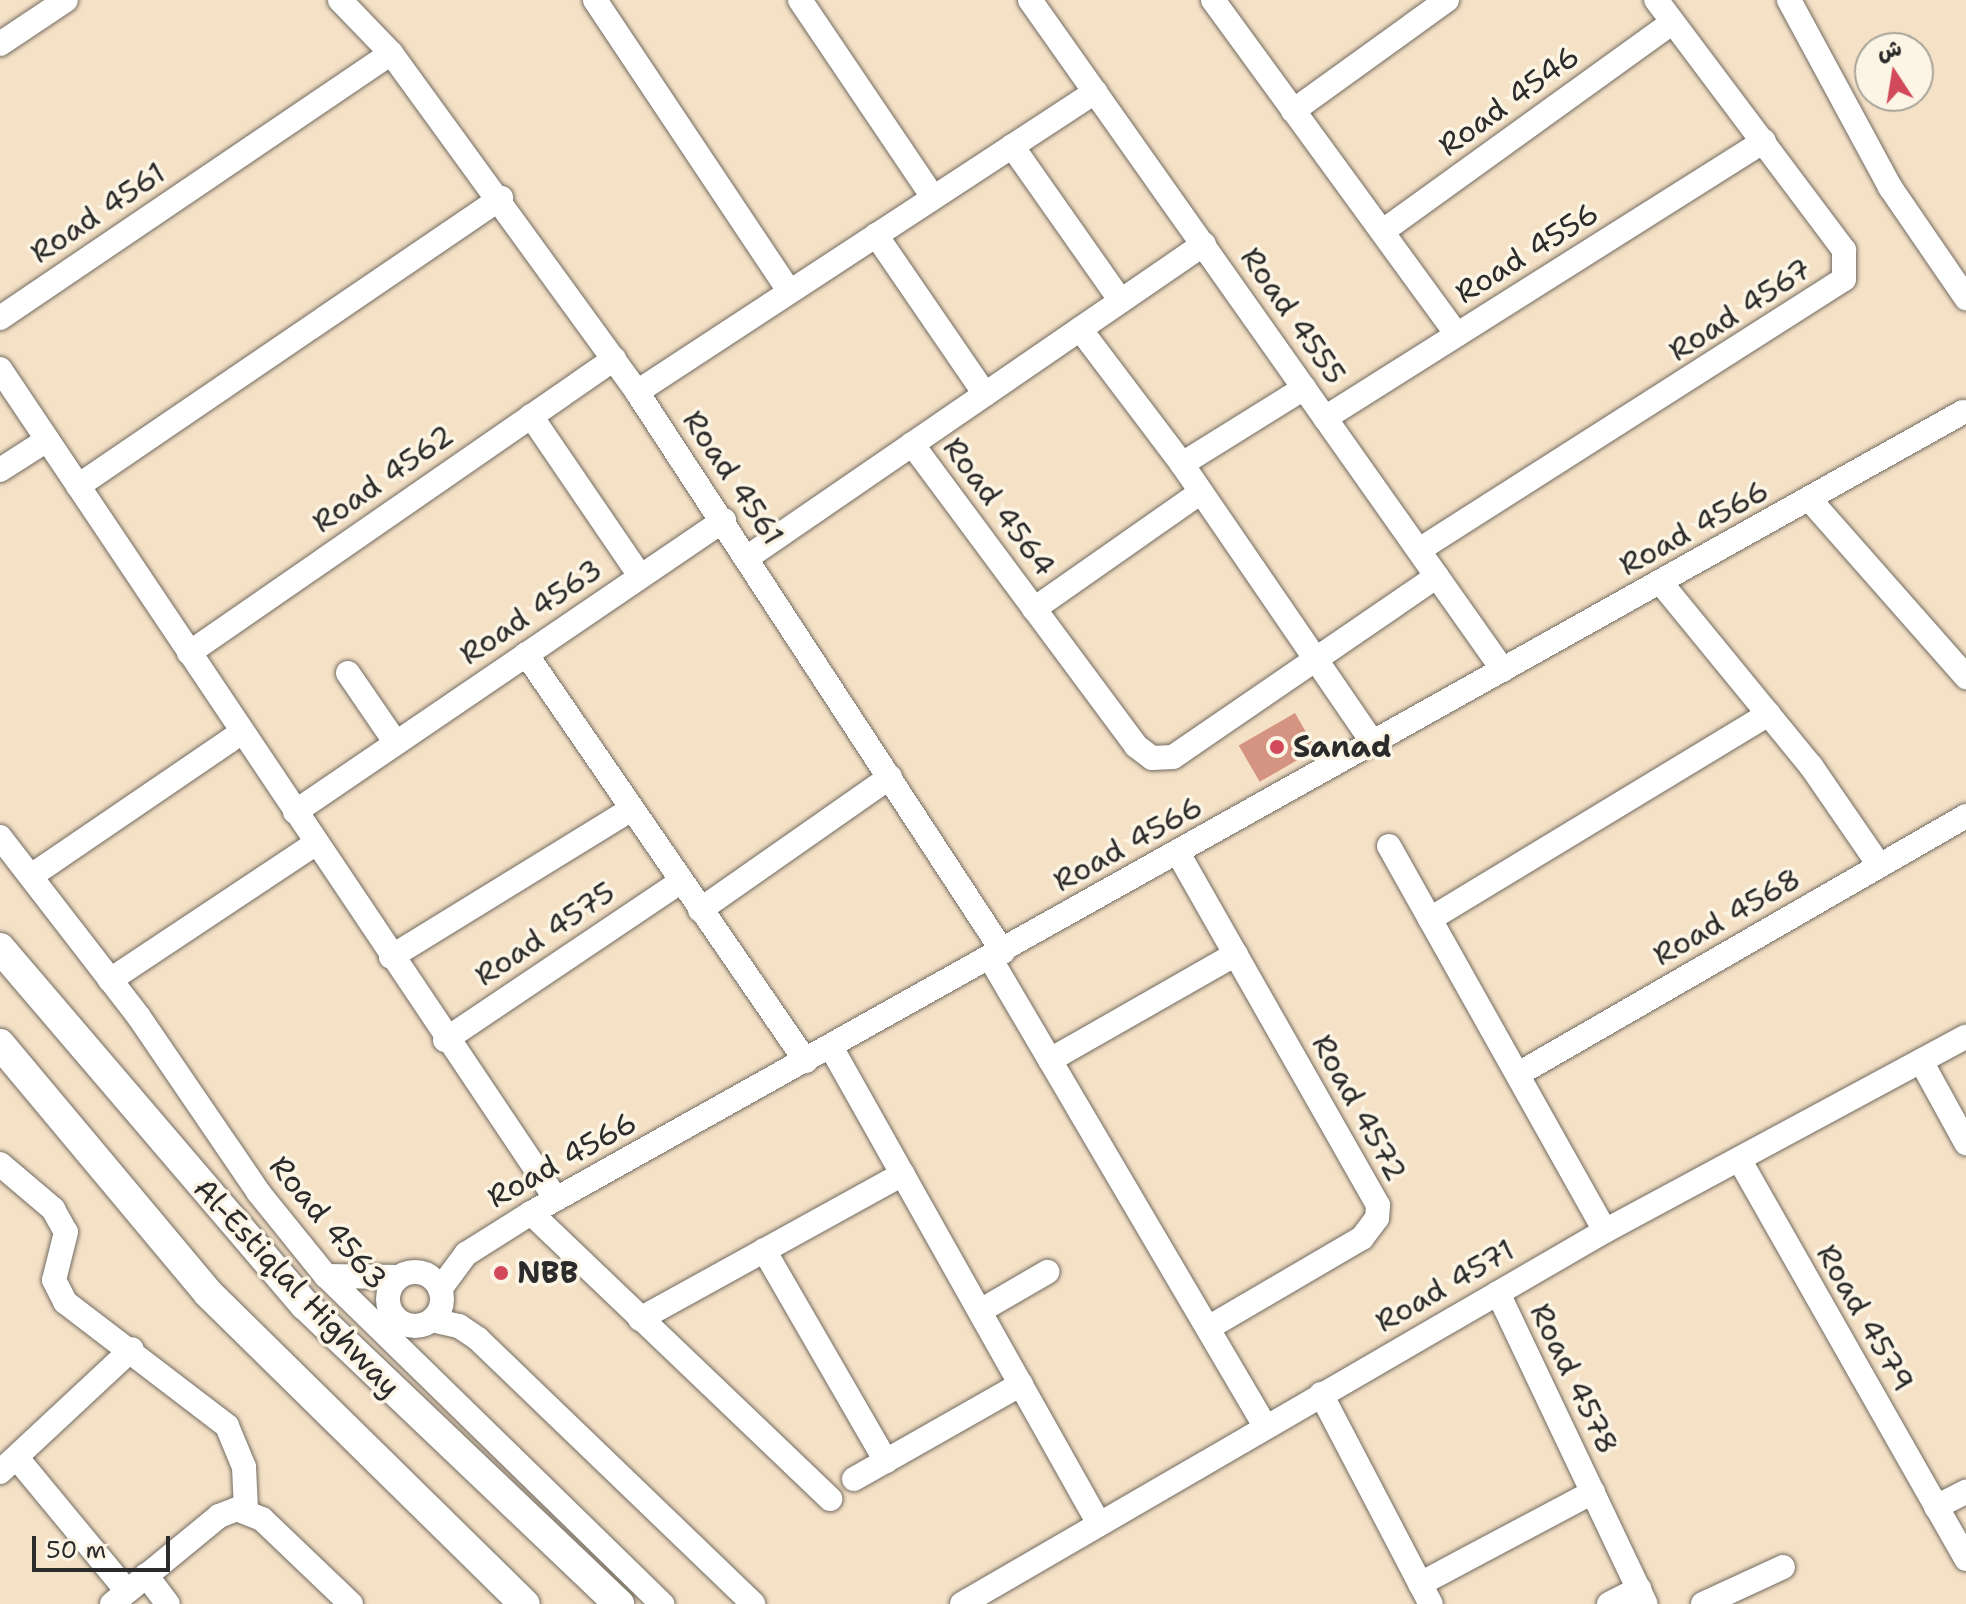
<!DOCTYPE html>
<html>
<head>
<meta charset="utf-8">
<style>
  body { margin:0 }
  #map { position:relative; width:1966px; height:1604px; overflow:hidden; background:#f5e1c6; font-family:"Shantell Sans","Playpen Sans Arabic",sans-serif }
  div>[style] { position:absolute }
  .building>* { inset:0; background:#d49481; transform-origin:0 0 }
  .roads { filter:drop-shadow(0 0 2px #726b61) drop-shadow(0 0 2px #726b61) }
  .minor>* { height:24px; margin:-12px; padding:0 12px; transform-origin:12px; border-radius:12px; background:#fff }
  .minor>.ring { margin:-12px; padding:0; box-sizing:content-box; background:none; border:24px solid #fff; border-radius:50% }
  .major>* { height:30px; margin:-15px; padding:0 15px; transform-origin:15px; border-radius:15px; background:#fff }
  .dots>* { width:22px; height:22px; translate:-50% -50%; box-sizing:border-box; border:4px solid #fcf5e5; border-radius:50% }
  span { translate:-50% -50%; white-space:nowrap; text-align:center; line-height:1.15; -webkit-text-stroke:7px #fcf5e5; paint-order:stroke }
  .street-label { font-size:30px; color:#2b2b2b }
  .poi-label { font-size:30px; color:#2b2b2b; font-weight:700 }
  .left { translate:0 -50%; text-align:left }
  .north { position:absolute; left:1854px; top:32px; width:80px; height:80px; box-sizing:border-box; background:#fcf5e5; border:2px solid #a8a49b; border-radius:50%; rotate:348deg; font-size:22px; font-weight:700; line-height:32px; text-align:center; color:#2b2b2b }
  .north::after { content:''; display:block; margin:auto; width:28px; height:36px; background:#d1495b; clip-path:polygon(50% 0,100% 100%,50% 72%,0 100%) }
  .scale { position:absolute; left:32px; top:1536px; width:138px; height:36px; box-sizing:border-box; border:4px solid #2b2b2b; border-top:0; padding-left:10px; font-size:24px; line-height:28px; white-space:nowrap; color:#2b2b2b; -webkit-text-stroke:6px #fcf5e5; paint-order:stroke }
</style>
</head>
<body>
<div id="map">
  <div class="building">
    <div style="left:1295px;top:713px;width:42px;height:65px;rotate:60deg"></div>
  </div>
  <div class="roads">
    <div class="minor">
      <div style="left:340px;top:0;width:74px;rotate:46.1deg"></div>
      <div style="left:391px;top:53px;width:419px;rotate:54deg"></div>
      <div style="left:637px;top:392px;width:669px;rotate:56.83deg"></div>
      <div style="left:595px;top:0;width:350px;rotate:56.3deg"></div>
      <div style="left:800px;top:0;width:238px;rotate:56deg"></div>
      <div style="left:1030px;top:0;width:820px;rotate:54.78deg"></div>
      <div style="left:1213px;top:0;width:414px;rotate:53.9deg"></div>
      <div style="left:1789px;top:0;width:213px;rotate:61.6deg"></div>
      <div style="left:1890px;top:187px;width:135px;rotate:55.6deg"></div>
      <div style="left:0;top:44px;width:79px;rotate:-33.7deg"></div>
      <div style="left:1293px;top:111px;width:190px;rotate:-35.8deg"></div>
      <div style="left:1012px;top:146px;width:189px;rotate:54.9deg"></div>
      <div style="left:1383px;top:231px;width:357px;rotate:-35.8deg"></div>
      <div style="left:876px;top:235px;width:193px;rotate:55.6deg"></div>
      <div style="left:0;top:318px;width:472px;rotate:-34.1deg"></div>
      <div style="left:1080px;top:329px;width:169px;rotate:52.9deg"></div>
      <div style="left:1182px;top:464px;width:338px;rotate:55.6deg"></div>
      <div style="left:0;top:369px;width:999px;rotate:56.18deg"></div>
      <div style="left:637px;top:392px;width:548px;rotate:-33.23deg"></div>
      <div style="left:531px;top:416px;width:194px;rotate:55.7deg"></div>
      <div style="left:1325px;top:418px;width:519px;rotate:-32.25deg"></div>
      <div style="left:912px;top:444px;width:376px;rotate:53.4deg"></div>
      <div style="left:1136px;top:746px;width:20px;rotate:37deg"></div>
      <div style="left:1152px;top:758px;width:21px;rotate:-3deg"></div>
      <div style="left:1173px;top:757px;width:320px;rotate:-34.4deg"></div>
      <div style="left:1182px;top:464px;width:144px;rotate:-31.9deg"></div>
      <div style="left:0;top:470px;width:56px;rotate:-32.6deg"></div>
      <div style="left:78px;top:486px;width:512px;rotate:-34.25deg"></div>
      <div style="left:1811px;top:501px;width:235px;rotate:48.6deg"></div>
      <div style="left:1419px;top:550px;width:504px;rotate:-32.52deg"></div>
      <div style="left:1844px;top:279px;width:29px;rotate:-90deg"></div>
      <div style="left:1844px;top:250px;width:313px;rotate:-126.9deg"></div>
      <div style="left:748px;top:557px;width:553px;rotate:-34.47deg"></div>
      <div style="left:1661px;top:583px;width:237px;rotate:50.7deg"></div>
      <div style="left:1811px;top:766px;width:120px;rotate:55.5deg"></div>
      <div style="left:1034px;top:609px;width:200px;rotate:-35deg"></div>
      <div style="left:189px;top:653px;width:517px;rotate:-34.67deg"></div>
      <div style="left:526px;top:654px;width:494px;rotate:55.5deg"></div>
      <div style="left:348px;top:673px;width:85px;rotate:55.6deg"></div>
      <div style="left:295px;top:812px;width:519px;rotate:-34.24deg"></div>
      <div style="left:0;top:837px;width:227px;rotate:52.3deg"></div>
      <div style="left:139px;top:1017px;width:213px;rotate:55.7deg"></div>
      <div style="left:259px;top:1193px;width:107px;rotate:51.1deg"></div>
      <div style="left:326px;top:1276px;width:470px;rotate:44.3deg"></div>
      <div style="left:1389px;top:846px;width:441px;rotate:60.7deg"></div>
      <div style="left:1178px;top:853px;width:405px;rotate:60.4deg"></div>
      <div style="left:1378px;top:1205px;width:13px;rotate:94deg"></div>
      <div style="left:1377px;top:1218px;width:25px;rotate:127deg"></div>
      <div style="left:1362px;top:1238px;width:178px;rotate:149.7deg"></div>
      <div style="left:31px;top:876px;width:255px;rotate:-34.3deg"></div>
      <div style="left:700px;top:910px;width:232px;rotate:-35deg"></div>
      <div style="left:1430px;top:919px;width:396px;rotate:-31.2deg"></div>
      <div style="left:391px;top:957px;width:283px;rotate:-31.6deg"></div>
      <div style="left:990px;top:958px;width:543px;rotate:59.56deg"></div>
      <div style="left:110px;top:980px;width:247px;rotate:-33.6deg"></div>
      <div style="left:445px;top:1040px;width:283px;rotate:-33.9deg"></div>
      <div style="left:831px;top:1047px;width:545px;rotate:60.66deg"></div>
      <div style="left:1050px;top:1060px;width:214px;rotate:-29.7deg"></div>
      <div style="left:1921px;top:1061px;width:94px;rotate:61.2deg"></div>
      <div style="left:1520px;top:1073px;width:515px;rotate:-29.95deg"></div>
      <div style="left:1739px;top:1159px;width:460px;rotate:60.4deg"></div>
      <div style="left:0;top:1164px;width:70px;rotate:40.3deg"></div>
      <div style="left:53px;top:1209px;width:26px;rotate:61deg"></div>
      <div style="left:66px;top:1232px;width:49px;rotate:104deg"></div>
      <div style="left:54px;top:1280px;width:25px;rotate:63deg"></div>
      <div style="left:65px;top:1302px;width:204px;rotate:37.4deg"></div>
      <div style="left:227px;top:1426px;width:44px;rotate:67.5deg"></div>
      <div style="left:244px;top:1467px;width:43px;rotate:87.3deg"></div>
      <div style="left:531px;top:1213px;width:414px;rotate:43.7deg"></div>
      <div style="left:764px;top:1250px;width:244px;rotate:60deg"></div>
      <div class="ring" style="left:388px;top:1272px;width:30px;height:30px"></div>
      <div style="left:326px;top:1276px;width:72px;rotate:0.8deg"></div>
      <div style="left:440px;top:1289px;width:44px;rotate:-53.4deg"></div>
      <div style="left:466px;top:1254px;width:77px;rotate:-32.2deg"></div>
      <div style="left:531px;top:1213px;width:1641px;rotate:-29.22deg"></div>
      <div style="left:1498px;top:1293px;width:344px;rotate:64.6deg"></div>
      <div style="left:980px;top:1311px;width:78px;rotate:-30.2deg"></div>
      <div style="left:640px;top:1319px;width:300px;rotate:-28.9deg"></div>
      <div style="left:432px;top:1320px;width:28px;rotate:13deg"></div>
      <div style="left:459px;top:1326px;width:23px;rotate:34deg"></div>
      <div style="left:478px;top:1339px;width:382px;rotate:43.9deg"></div>
      <div style="left:1321px;top:1394px;width:237px;rotate:62.4deg"></div>
      <div style="left:17px;top:1458px;width:173px;rotate:50.4deg"></div>
      <div style="left:0;top:1472px;width:180px;rotate:-43deg"></div>
      <div style="left:854px;top:1479px;width:192px;rotate:-29.6deg"></div>
      <div style="left:1936px;top:1507px;width:34px;rotate:-27deg"></div>
      <div style="left:146px;top:1575px;width:36px;rotate:53deg"></div>
      <div style="left:1420px;top:1584px;width:196px;rotate:-28deg"></div>
      <div style="left:112px;top:1604px;width:139px;rotate:-39.4deg"></div>
      <div style="left:219px;top:1516px;width:19px;rotate:-21deg"></div>
      <div style="left:237px;top:1509px;width:27px;rotate:22deg"></div>
      <div style="left:262px;top:1519px;width:123px;rotate:43.7deg"></div>
      <div style="left:962px;top:1604px;width:743px;rotate:-30.12deg"></div>
      <div style="left:1605px;top:1231px;width:410px;rotate:-28.3deg"></div>
      <div style="left:1609px;top:1604px;width:34px;rotate:-27deg"></div>
      <div style="left:1703px;top:1604px;width:88px;rotate:-24.8deg"></div>
    </div>
    <div class="major">
      <div style="left:0;top:948px;width:470px;rotate:49.5deg"></div>
      <div style="left:305px;top:1305px;width:434px;rotate:43.6deg"></div>
      <div style="left:0;top:1044px;width:324px;rotate:50.1deg"></div>
      <div style="left:208px;top:1293px;width:444px;rotate:44.5deg"></div>
    </div>
  </div>
  <div class="dots">
    <div style="left:1277px;top:747px;background:#d1495b"></div>
    <div style="left:501px;top:1273px;background:#d1495b"></div>
  </div>
  <div class="street-label">
    <span style="left:1509px;top:101px;rotate:-36deg">Road 4546</span>
    <span style="left:98px;top:213px;rotate:-34deg">Road 4561</span>
    <span style="left:1527px;top:253px;rotate:-32deg">Road 4556</span>
    <span style="left:1740px;top:310px;rotate:-33deg">Road 4567</span>
    <span style="left:1293px;top:316px;rotate:55deg">Road 4555</span>
    <span style="left:733px;top:478px;rotate:56deg">Road 4561</span>
    <span style="left:383px;top:479px;rotate:-35deg">Road 4562</span>
    <span style="left:999px;top:507px;rotate:53deg">Road 4564</span>
    <span style="left:1694px;top:528px;rotate:-29deg">Road 4566</span>
    <span style="left:531px;top:612px;rotate:-34deg">Road 4563</span>
    <span style="left:1128px;top:844px;rotate:-29deg">Road 4566</span>
    <span style="left:1727px;top:917px;rotate:-30deg">Road 4568</span>
    <span style="left:545px;top:934px;rotate:-34deg">Road 4575</span>
    <span style="left:1359px;top:1108px;rotate:61deg">Road 4572</span>
    <span style="left:562px;top:1160px;rotate:-29deg">Road 4566</span>
    <span style="left:328px;top:1223px;rotate:50deg">Road 4563</span>
    <span style="left:1445px;top:1286px;rotate:-30deg">Road 4571</span>
    <span style="left:297px;top:1288px;rotate:47deg">Al-Estiqlal Highway</span>
    <span style="left:1865px;top:1318px;rotate:60deg">Road 4579</span>
    <span style="left:1574px;top:1379px;rotate:64deg">Road 4578</span>
  </div>
  <div class="poi-label">
    <span class="left" style="left:1293px;top:747px">Sanad</span>
    <span class="left" style="left:517px;top:1273px">NBB</span>
  </div>
  <div class="north">ش</div>
  <div class="scale">50 m</div>
</div>
</body>
</html>
